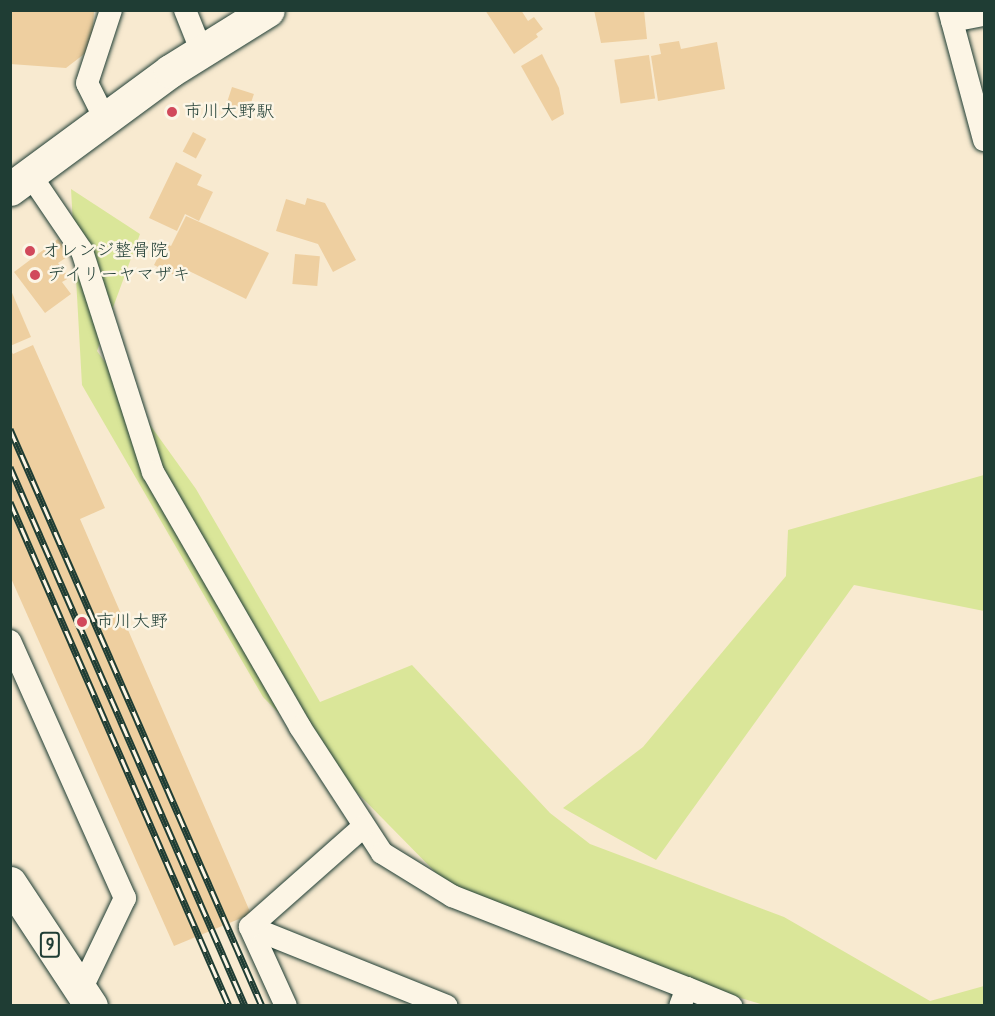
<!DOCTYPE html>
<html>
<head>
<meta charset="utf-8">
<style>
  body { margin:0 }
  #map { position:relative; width:995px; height:1016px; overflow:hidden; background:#f8ead0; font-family:Pangolin,"Klee One",sans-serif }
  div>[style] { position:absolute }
  .green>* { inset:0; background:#dae699 }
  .building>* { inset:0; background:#eecfa0; transform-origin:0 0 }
  .roads { filter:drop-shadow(0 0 2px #1f3d34) drop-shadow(0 0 2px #1f3d34) }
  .street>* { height:22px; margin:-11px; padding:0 11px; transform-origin:11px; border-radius:11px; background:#fcf5e5 }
  .secondary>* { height:33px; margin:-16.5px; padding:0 16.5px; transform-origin:16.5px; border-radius:16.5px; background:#fcf5e5 }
  .primary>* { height:33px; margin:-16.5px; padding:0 16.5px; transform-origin:16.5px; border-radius:16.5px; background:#fcf5e5 }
  .rail>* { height:7px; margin-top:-3.5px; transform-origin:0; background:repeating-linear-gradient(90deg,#fcf5e5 0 14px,#1f3d34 0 28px); box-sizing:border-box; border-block:2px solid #1f3d34 }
  .dots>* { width:16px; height:16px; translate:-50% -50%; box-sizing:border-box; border:3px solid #fcf5e5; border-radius:50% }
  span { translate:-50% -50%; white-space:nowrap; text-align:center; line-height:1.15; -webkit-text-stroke:5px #fcf5e5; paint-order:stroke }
  .shield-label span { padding:2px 4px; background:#fcf5e5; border:2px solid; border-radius:4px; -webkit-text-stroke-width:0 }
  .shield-label { font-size:16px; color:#1f3d34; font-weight:700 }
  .poi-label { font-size:18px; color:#1f3d34 }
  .left { translate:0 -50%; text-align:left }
  .frame { position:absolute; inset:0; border:12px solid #1f3d34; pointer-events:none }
</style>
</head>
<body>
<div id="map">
  <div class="green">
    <div style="clip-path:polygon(71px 189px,140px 234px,97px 351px,196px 489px,320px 702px,412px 665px,550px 813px,590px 844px,784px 917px,930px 1001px,984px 986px,984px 1005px,764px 1005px,687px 982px,447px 884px,263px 697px,82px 385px)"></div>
    <div style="clip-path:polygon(984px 475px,984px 611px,854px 585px,656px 860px,563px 808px,643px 747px,786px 576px,788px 530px)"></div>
  </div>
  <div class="building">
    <div style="clip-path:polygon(10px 10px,94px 10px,92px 48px,66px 68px,10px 64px)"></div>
    <div style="clip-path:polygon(485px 10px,521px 10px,528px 21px,534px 17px,543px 29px,536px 34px,538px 37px,514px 54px)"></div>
    <div style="clip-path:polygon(594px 10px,644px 10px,647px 39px,601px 43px)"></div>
    <div style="clip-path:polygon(679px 41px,681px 49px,717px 42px,725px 89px,658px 101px,651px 56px,661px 54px,659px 44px)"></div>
    <div style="clip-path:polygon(542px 54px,559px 88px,564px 114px,552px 121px,521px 66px)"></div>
    <div style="left:649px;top:55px;width:44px;height:35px;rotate:82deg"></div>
    <div style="left:232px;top:87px;width:23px;height:20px;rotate:18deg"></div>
    <div style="left:193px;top:132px;width:15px;height:22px;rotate:28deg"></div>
    <div style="clip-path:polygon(176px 162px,202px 175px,197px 185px,213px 192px,199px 221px,185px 214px,177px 231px,149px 218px)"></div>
    <div style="clip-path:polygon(307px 198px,325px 203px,356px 260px,333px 272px,318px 244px,276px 231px,286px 199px,305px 205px)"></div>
    <div style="clip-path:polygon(186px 216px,269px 253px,246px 299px,189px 271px,184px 280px,154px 265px,165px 243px,171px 246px)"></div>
    <div style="clip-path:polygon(58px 239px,70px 255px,58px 263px,69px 278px,62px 282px,71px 294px,45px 313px,14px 272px)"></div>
    <div style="left:295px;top:254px;width:25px;height:30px;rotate:5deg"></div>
    <div style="clip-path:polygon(10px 288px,31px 337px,10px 346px)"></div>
    <div style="clip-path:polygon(33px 345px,105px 508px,80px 519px,251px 914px,174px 946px,10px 576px,10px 349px,13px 354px)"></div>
  </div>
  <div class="roads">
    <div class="street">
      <div style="left:185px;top:10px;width:43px;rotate:68.2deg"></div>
      <div style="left:949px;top:10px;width:135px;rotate:74.9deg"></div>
      <div style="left:952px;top:21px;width:33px;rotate:-11deg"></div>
      <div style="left:105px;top:119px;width:40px;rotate:-116.6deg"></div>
      <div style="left:87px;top:83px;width:77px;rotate:-71.8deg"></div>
      <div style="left:31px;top:176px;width:91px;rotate:55.8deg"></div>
      <div style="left:82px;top:251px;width:232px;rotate:72.2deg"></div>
      <div style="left:153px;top:472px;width:294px;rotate:60deg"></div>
      <div style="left:300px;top:727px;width:150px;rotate:56.9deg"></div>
      <div style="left:382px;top:853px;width:82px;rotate:31.6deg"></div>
      <div style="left:452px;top:896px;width:252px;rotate:21.4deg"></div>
      <div style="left:687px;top:988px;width:19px;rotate:111deg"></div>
      <div style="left:10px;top:641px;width:282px;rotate:65.9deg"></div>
      <div style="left:125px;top:898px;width:104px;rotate:115.6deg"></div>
      <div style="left:250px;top:927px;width:212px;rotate:21.9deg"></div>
      <div style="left:687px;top:988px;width:48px;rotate:22.2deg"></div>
      <div style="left:286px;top:1006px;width:87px;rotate:-114.5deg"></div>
      <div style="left:250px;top:927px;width:152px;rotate:-41.5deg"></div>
    </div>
    <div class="secondary">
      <div style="left:10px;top:189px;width:199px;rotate:-36.4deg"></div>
      <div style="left:170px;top:71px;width:115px;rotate:-31.9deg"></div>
    </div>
    <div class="primary">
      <div style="left:10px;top:883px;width:147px;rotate:56.6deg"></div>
    </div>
  </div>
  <div class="rail">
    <div style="left:10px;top:429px;width:630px;rotate:66.41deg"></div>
    <div style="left:10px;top:467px;width:588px;rotate:66.44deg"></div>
    <div style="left:10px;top:502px;width:550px;rotate:66.51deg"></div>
  </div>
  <div class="dots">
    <div style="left:172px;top:112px;background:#d1495b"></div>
    <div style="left:30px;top:251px;background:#d1495b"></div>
    <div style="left:35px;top:275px;background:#d1495b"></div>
    <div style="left:82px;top:622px;background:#d1495b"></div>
  </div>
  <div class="shield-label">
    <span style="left:50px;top:945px">9</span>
  </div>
  <div class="poi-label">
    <span class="left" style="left:184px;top:112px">市川大野駅</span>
    <span class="left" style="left:42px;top:251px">オレンジ整骨院</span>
    <span class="left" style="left:47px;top:275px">デイリーヤマザキ</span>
    <span class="left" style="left:96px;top:622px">市川大野</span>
  </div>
  <div class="frame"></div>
</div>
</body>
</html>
